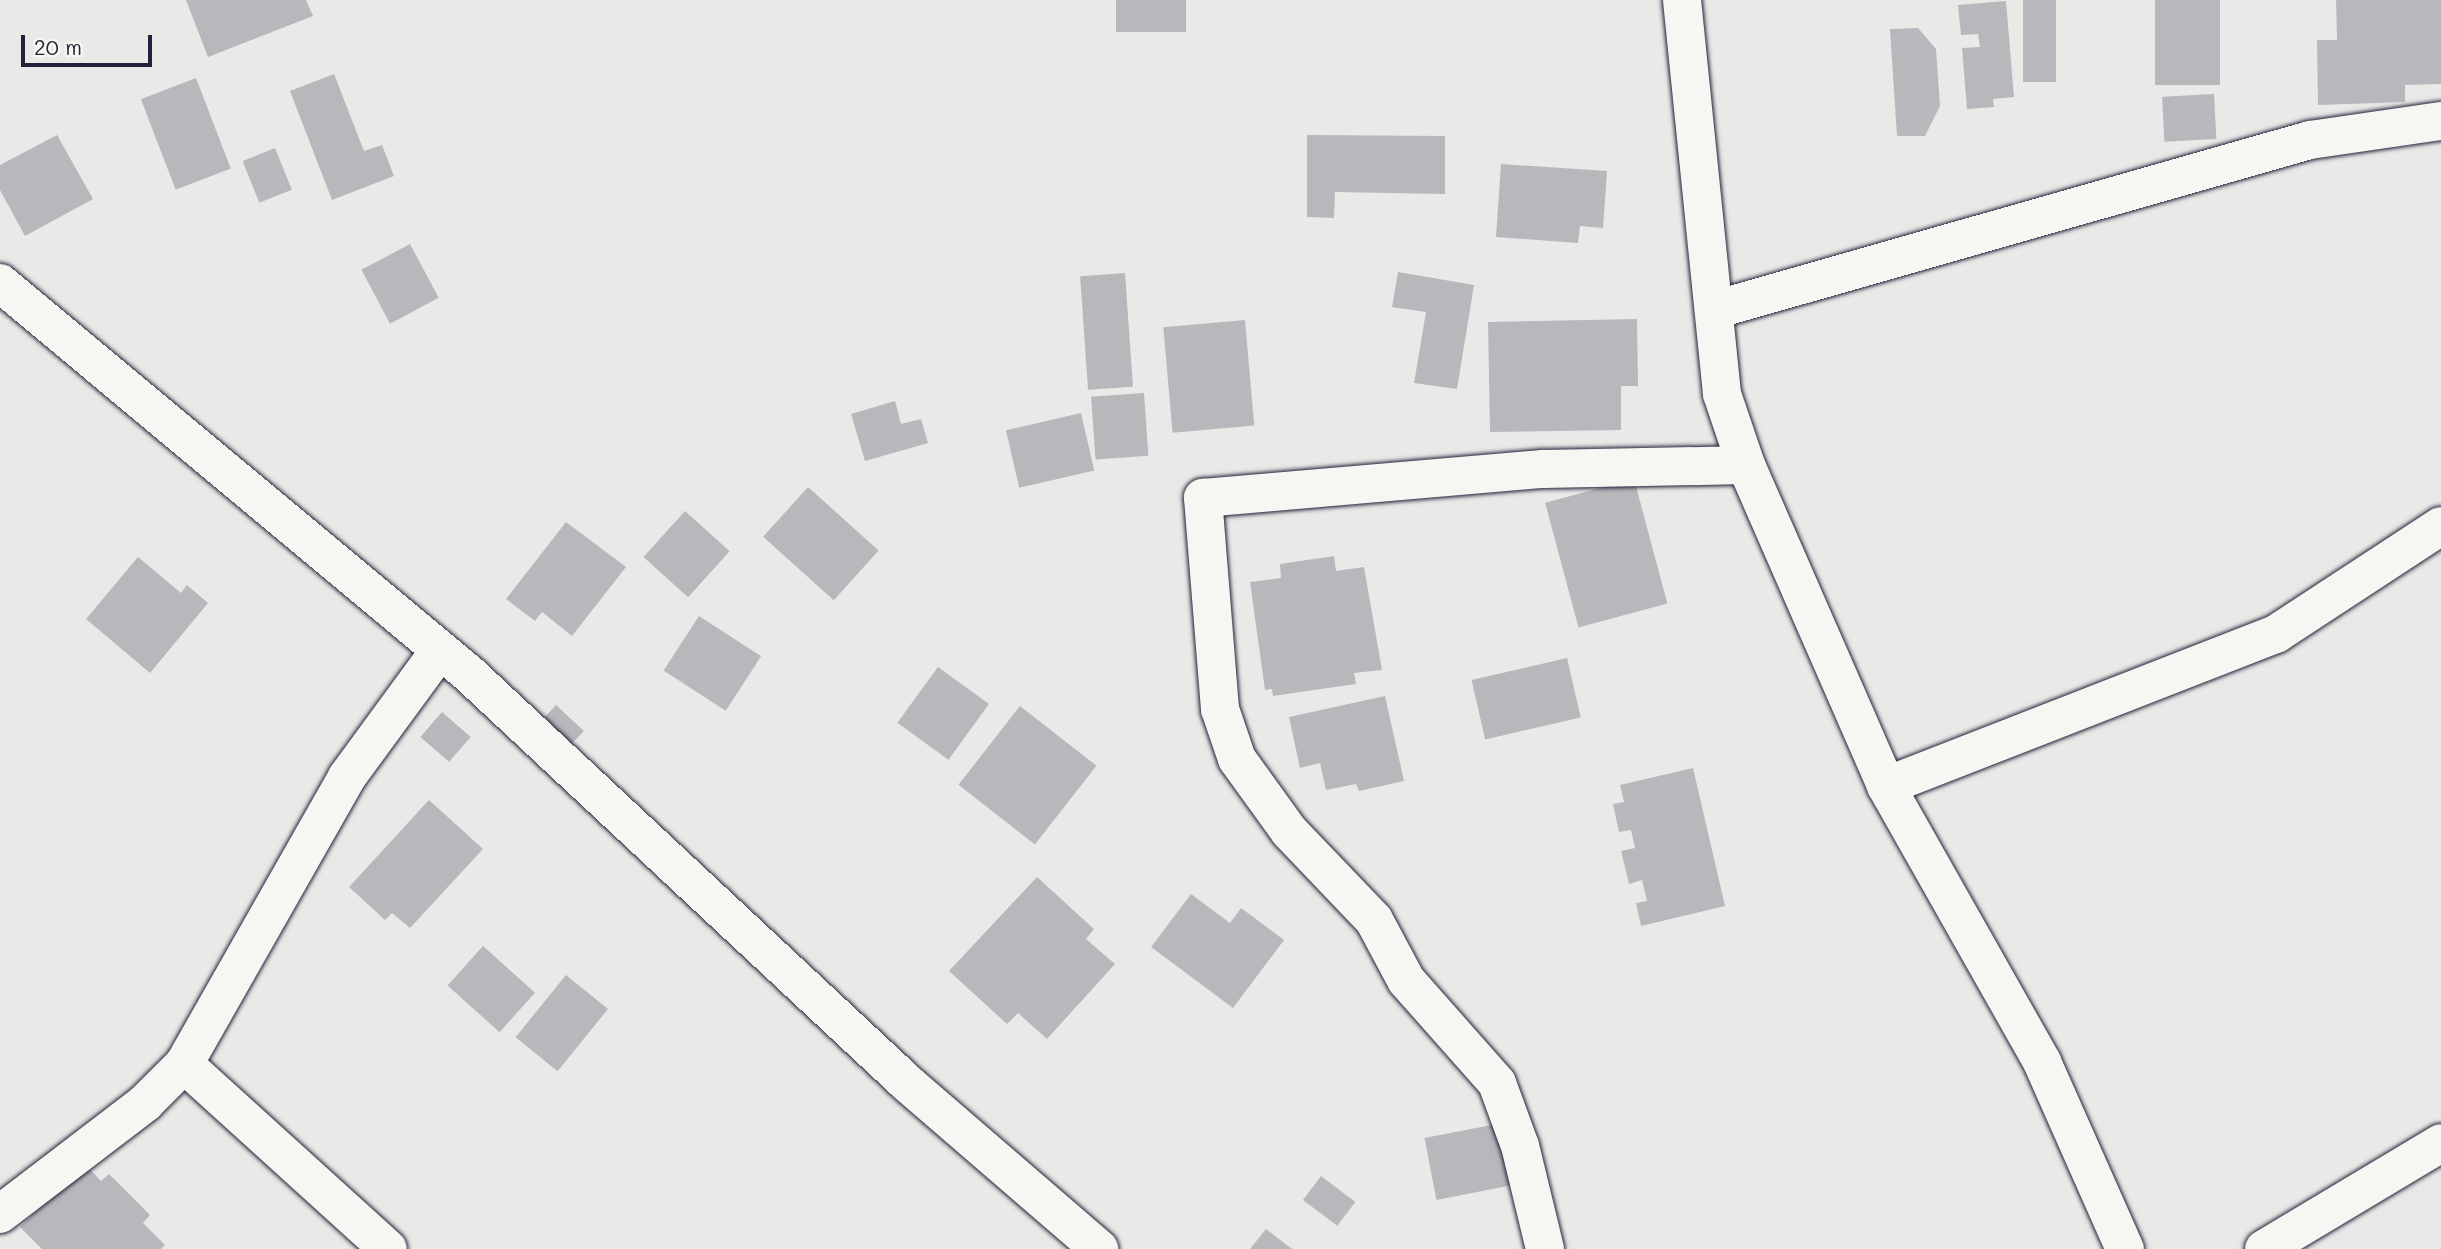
<!DOCTYPE html>
<html>
<head>
<meta charset="utf-8">
<style>
  body { margin:0 }
  #map { position:relative; width:2441px; height:1249px; overflow:hidden; background:#e9e9e7; font-family:Mali,sans-serif }
  div>[style] { position:absolute }
  .building>* { inset:0; background:#b8b8bc; transform-origin:0 0 }
  .roads { filter:drop-shadow(0 0 2px #22223b) drop-shadow(0 0 2px #22223b) }
  .minor>* { height:38px; margin:-19px; padding:0 19px; transform-origin:19px; border-radius:19px; background:#f6f6f2 }
  span { translate:-50% -50%; white-space:nowrap; text-align:center; line-height:1.15; -webkit-text-stroke:5px #f6f6f2; paint-order:stroke }
  .scale { position:absolute; left:21px; top:35px; width:131px; height:32px; box-sizing:border-box; border:4px solid #22223b; border-top:0; padding-left:9px; font-size:21px; line-height:24px; white-space:nowrap; color:#22223b; -webkit-text-stroke:5px #f6f6f2; paint-order:stroke }
</style>
</head>
<body>
<div id="map">
  <div class="building">
    <div style="clip-path:polygon(186px 0,306px 0,313px 16px,208px 57px)"></div>
    <div style="left:1116px;top:0;width:70px;height:32px"></div>
    <div style="left:2023px;top:0;width:33px;height:82px"></div>
    <div style="left:2155px;top:0;width:65px;height:85px"></div>
    <div style="clip-path:polygon(2336px 0,2441px 0,2441px 84px,2405px 85px,2405px 102px,2318px 105px,2317px 40px,2337px 40px)"></div>
    <div style="clip-path:polygon(2006px 1px,2014px 97px,1993px 99px,1994px 107px,1967px 109px,1962px 48px,1980px 47px,1978px 34px,1961px 35px,1958px 5px)"></div>
    <div style="clip-path:polygon(1918px 28px,1936px 49px,1940px 106px,1925px 136px,1897px 136px,1890px 29px)"></div>
    <div style="clip-path:polygon(334px 74px,364px 151px,382px 145px,394px 176px,332px 200px,290px 91px)"></div>
    <div style="left:196px;top:78px;width:97px;height:59px;rotate:69deg"></div>
    <div style="left:2214px;top:94px;width:45px;height:52px;rotate:87deg"></div>
    <div style="clip-path:polygon(57px 135px,93px 199px,25px 236px,0 190px,0 165px)"></div>
    <div style="clip-path:polygon(1307px 135px,1445px 136px,1445px 194px,1335px 192px,1334px 218px,1307px 217px)"></div>
    <div style="left:275px;top:148px;width:45px;height:35px;rotate:68deg"></div>
    <div style="clip-path:polygon(1501px 164px,1607px 171px,1603px 228px,1580px 226px,1578px 243px,1496px 237px)"></div>
    <div style="left:410px;top:244px;width:61px;height:55px;rotate:62deg"></div>
    <div style="clip-path:polygon(1398px 272px,1474px 285px,1457px 389px,1414px 383px,1426px 312px,1392px 307px)"></div>
    <div style="left:1125px;top:273px;width:114px;height:45px;rotate:86deg"></div>
    <div style="clip-path:polygon(1637px 319px,1638px 386px,1621px 386px,1621px 430px,1490px 432px,1488px 322px)"></div>
    <div style="left:1245px;top:320px;width:106px;height:82px;rotate:85deg"></div>
    <div style="left:1144px;top:393px;width:63px;height:53px;rotate:86deg"></div>
    <div style="clip-path:polygon(895px 401px,901px 424px,921px 419px,928px 443px,865px 461px,851px 414px)"></div>
    <div style="left:1081px;top:413px;width:59px;height:77px;rotate:77deg"></div>
    <div style="left:1634px;top:479px;width:129px;height:92px;rotate:75deg"></div>
    <div style="left:808px;top:487px;width:95px;height:67px;rotate:42deg"></div>
    <div style="left:685px;top:511px;width:60px;height:62px;rotate:42deg"></div>
    <div style="clip-path:polygon(566px 522px,626px 567px,572px 636px,542px 612px,535px 621px,506px 599px)"></div>
    <div style="clip-path:polygon(1334px 556px,1336px 571px,1364px 567px,1382px 670px,1354px 673px,1356px 684px,1273px 696px,1272px 689px,1265px 690px,1250px 582px,1281px 578px,1280px 564px)"></div>
    <div style="clip-path:polygon(138px 557px,181px 593px,187px 585px,208px 603px,150px 673px,86px 619px)"></div>
    <div style="left:699px;top:616px;width:74px;height:65px;rotate:33deg"></div>
    <div style="left:1567px;top:658px;width:61px;height:98px;rotate:77deg"></div>
    <div style="left:938px;top:667px;width:63px;height:69px;rotate:36deg"></div>
    <div style="clip-path:polygon(1385px 696px,1404px 781px,1359px 791px,1356px 784px,1326px 790px,1320px 763px,1300px 768px,1289px 717px)"></div>
    <div style="left:556px;top:705px;width:38px;height:23px;rotate:43deg"></div>
    <div style="left:1020px;top:706px;width:97px;height:100px;rotate:38deg"></div>
    <div style="left:442px;top:712px;width:38px;height:33px;rotate:41deg"></div>
    <div style="clip-path:polygon(1693px 768px,1725px 906px,1641px 926px,1636px 903px,1647px 901px,1642px 880px,1629px 884px,1621px 851px,1635px 848px,1631px 830px,1619px 832px,1613px 804px,1624px 802px,1620px 785px)"></div>
    <div style="clip-path:polygon(429px 800px,483px 849px,410px 928px,392px 913px,385px 920px,349px 887px)"></div>
    <div style="clip-path:polygon(1037px 877px,1094px 929px,1086px 939px,1115px 964px,1047px 1039px,1018px 1013px,1007px 1024px,949px 971px)"></div>
    <div style="clip-path:polygon(1191px 894px,1230px 923px,1241px 908px,1284px 940px,1233px 1008px,1151px 947px)"></div>
    <div style="left:483px;top:946px;width:70px;height:53px;rotate:42deg"></div>
    <div style="left:566px;top:975px;width:54px;height:80px;rotate:39deg"></div>
    <div style="left:1502px;top:1123px;width:63px;height:79px;rotate:79deg"></div>
    <div style="clip-path:polygon(85px 1164px,101px 1181px,109px 1174px,150px 1215px,143px 1223px,165px 1245px,161px 1249px,42px 1249px,20px 1227px)"></div>
    <div style="left:1321px;top:1176px;width:43px;height:30px;rotate:37deg"></div>
    <div style="clip-path:polygon(1266px 1229px,1292px 1249px,1250px 1249px)"></div>
  </div>
  <div class="roads">
    <div class="minor">
      <div style="left:1682px;top:0;width:396px;rotate:84.2deg"></div>
      <div style="left:1722px;top:394px;width:75px;rotate:71.3deg"></div>
      <div style="left:1746px;top:465px;width:350px;rotate:66.4deg"></div>
      <div style="left:1886px;top:786px;width:317px;rotate:60.5deg"></div>
      <div style="left:2042px;top:1062px;width:205px;rotate:66.1deg"></div>
      <div style="left:0;top:283px;width:609px;rotate:39.81deg"></div>
      <div style="left:468px;top:673px;width:601px;rotate:43.04deg"></div>
      <div style="left:907px;top:1083px;width:254px;rotate:40.8deg"></div>
      <div style="left:1714px;top:310px;width:620px;rotate:-15.92deg"></div>
      <div style="left:2310px;top:140px;width:132px;rotate:-8.3deg"></div>
      <div style="left:1886px;top:786px;width:419px;rotate:-21.3deg"></div>
      <div style="left:2276px;top:634px;width:197px;rotate:-33.2deg"></div>
      <div style="left:184px;top:1064px;width:275px;rotate:42.2deg"></div>
      <div style="left:0;top:1214px;width:183px;rotate:-37.4deg"></div>
      <div style="left:145px;top:1103px;width:55px;rotate:-45deg"></div>
      <div style="left:184px;top:1064px;width:330px;rotate:-60.4deg"></div>
      <div style="left:347px;top:777px;width:157px;rotate:-53.8deg"></div>
      <div style="left:1545px;top:1249px;width:106px;rotate:-103.6deg"></div>
      <div style="left:1520px;top:1146px;width:67px;rotate:-110.1deg"></div>
      <div style="left:1497px;top:1083px;width:137px;rotate:-131.5deg"></div>
      <div style="left:1406px;top:980px;width:68px;rotate:-118.1deg"></div>
      <div style="left:1374px;top:920px;width:123px;rotate:-133.7deg"></div>
      <div style="left:1289px;top:831px;width:89px;rotate:-125.8deg"></div>
      <div style="left:1237px;top:759px;width:53px;rotate:-108.8deg"></div>
      <div style="left:1220px;top:709px;width:212px;rotate:-94.6deg"></div>
      <div style="left:1203px;top:498px;width:341px;rotate:-4.9deg"></div>
      <div style="left:1543px;top:469px;width:203px;rotate:-1.1deg"></div>
      <div style="left:2264px;top:1249px;width:206px;rotate:-30.9deg"></div>
    </div>
  </div>
  <div class="scale">20 m</div>
</div>
</body>
</html>
